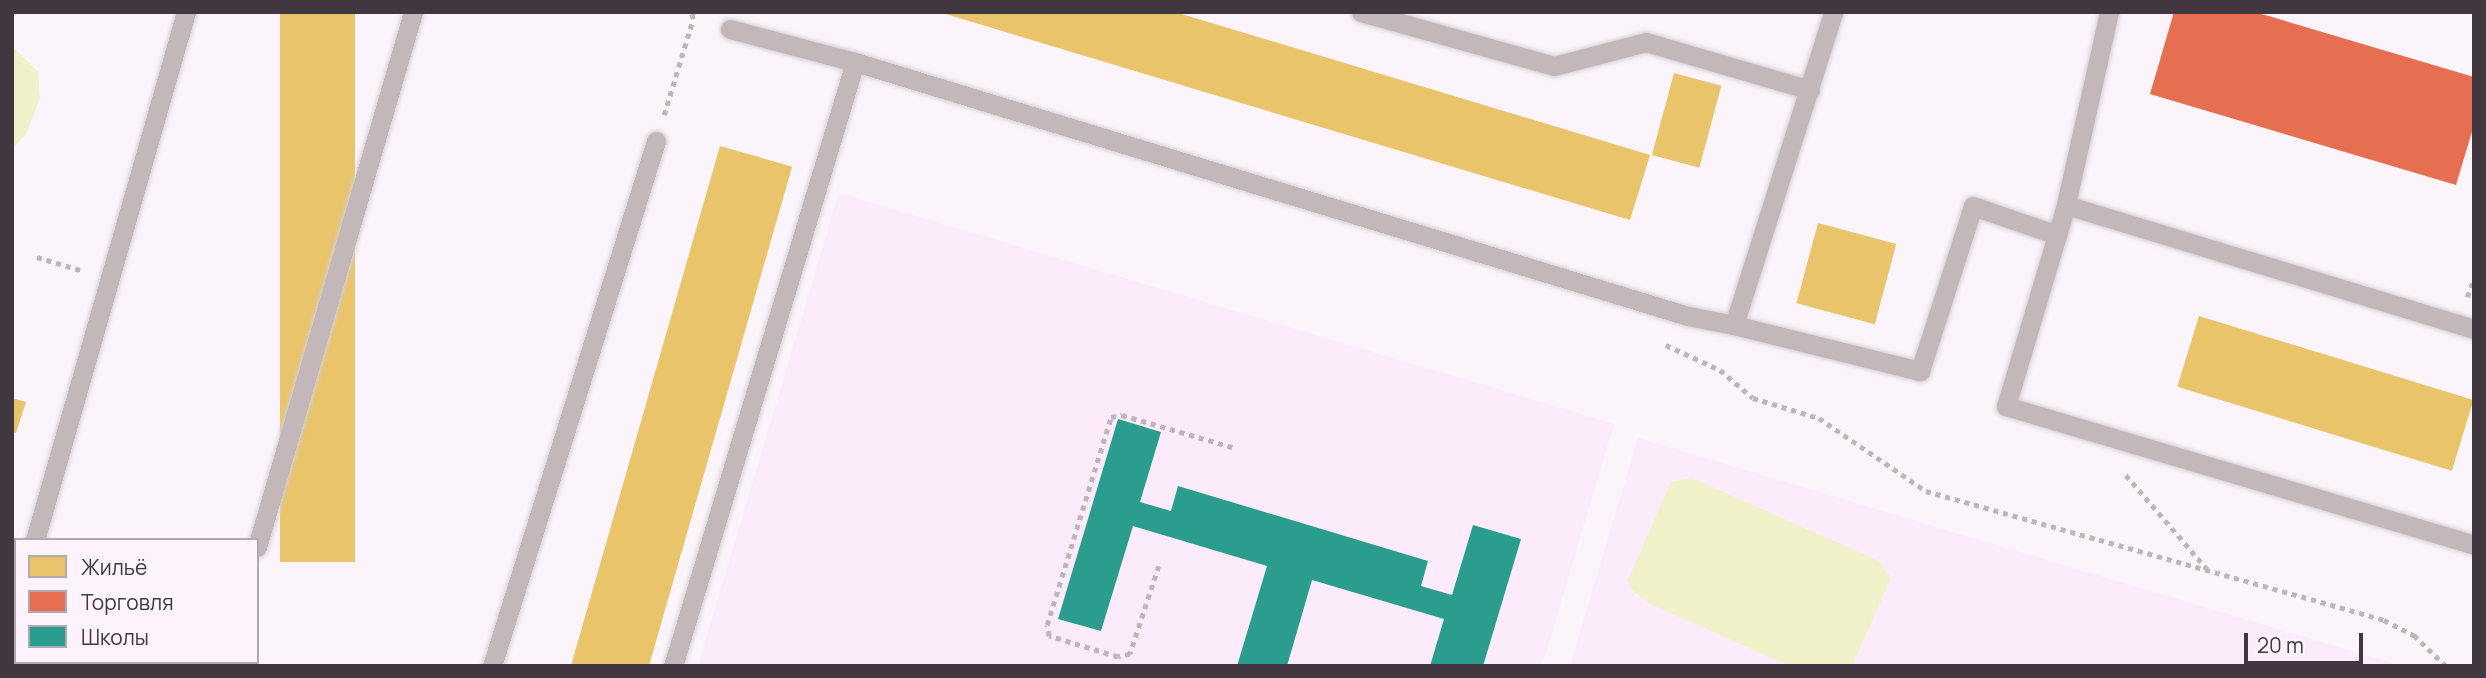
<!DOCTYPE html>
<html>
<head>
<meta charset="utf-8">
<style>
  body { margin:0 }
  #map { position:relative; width:2486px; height:678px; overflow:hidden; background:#fbf5fb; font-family:Manrope,sans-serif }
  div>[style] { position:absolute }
  .built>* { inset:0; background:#fcebfb }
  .green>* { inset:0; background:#f0f0c9 }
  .homes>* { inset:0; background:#e9c46a; transform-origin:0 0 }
  .shops>* { inset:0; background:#e76f51 }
  .schools>* { inset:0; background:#2a9d8f }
  .path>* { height:4.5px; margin-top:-2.25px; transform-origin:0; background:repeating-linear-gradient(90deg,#bfb5b9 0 5px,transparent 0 10px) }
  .roads { filter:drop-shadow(0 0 2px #d5d0d5) drop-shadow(0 0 2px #d5d0d5) }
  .lane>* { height:19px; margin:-9.5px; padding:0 9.5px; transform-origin:9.5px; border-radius:9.5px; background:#c3b7ba }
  span { translate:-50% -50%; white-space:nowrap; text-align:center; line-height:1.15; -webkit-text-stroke:7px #fdf3fd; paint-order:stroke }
  .frame { position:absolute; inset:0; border:14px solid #413740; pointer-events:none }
  .legend { position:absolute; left:14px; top:538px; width:245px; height:126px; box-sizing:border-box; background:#fdf3fd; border:2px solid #b2a8b1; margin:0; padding:9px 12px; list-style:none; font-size:21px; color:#413740 }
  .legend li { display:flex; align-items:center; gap:14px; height:35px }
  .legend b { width:35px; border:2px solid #b2a8b1 }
  .scale { position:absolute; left:2244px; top:633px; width:119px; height:32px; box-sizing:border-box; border:4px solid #413740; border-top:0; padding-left:9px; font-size:21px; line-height:24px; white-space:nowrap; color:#413740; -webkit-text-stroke:5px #fdf3fd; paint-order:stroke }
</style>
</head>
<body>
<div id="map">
  <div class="built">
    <div style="clip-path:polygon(839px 193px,1614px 424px,1542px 666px,698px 666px)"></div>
    <div style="clip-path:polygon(1638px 438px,2402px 666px,1570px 666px)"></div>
  </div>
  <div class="green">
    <div style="clip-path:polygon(12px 46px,38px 72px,40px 98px,26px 134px,12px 149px)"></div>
    <div style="clip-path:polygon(1692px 478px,1879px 561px,1891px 578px,1852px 666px,1790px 666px,1650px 604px,1632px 590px,1628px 580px,1671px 482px)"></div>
  </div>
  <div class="homes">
    <div style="left:280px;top:12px;width:75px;height:550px"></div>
    <div style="clip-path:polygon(939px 12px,1175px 12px,1650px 155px,1630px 220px)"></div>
    <div style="left:1674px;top:73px;width:49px;height:85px;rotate:15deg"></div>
    <div style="left:720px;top:146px;width:75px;height:543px;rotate:16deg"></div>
    <div style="left:1818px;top:223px;width:81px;height:83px;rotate:15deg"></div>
    <div style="left:2199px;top:316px;width:287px;height:74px;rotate:17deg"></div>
    <div style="clip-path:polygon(12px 398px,26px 402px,16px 433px,12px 432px)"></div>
    <div style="clip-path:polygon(89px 662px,165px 662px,88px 666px)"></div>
  </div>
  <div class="shops">
    <div style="clip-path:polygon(2174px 12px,2255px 12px,2474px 77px,2474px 125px,2456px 185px,2150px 94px)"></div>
  </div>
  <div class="schools">
    <div style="clip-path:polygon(1118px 419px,1161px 432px,1140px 502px,1171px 511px,1178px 486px,1428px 561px,1421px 586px,1452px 595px,1473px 525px,1521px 539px,1483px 666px,1430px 666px,1444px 619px,1312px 580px,1287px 666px,1237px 666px,1267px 566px,1133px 526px,1101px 631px,1058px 619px)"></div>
  </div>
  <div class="path">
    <div style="left:664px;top:115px;width:100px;rotate:-73.2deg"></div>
    <div style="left:693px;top:19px;width:7px;rotate:-106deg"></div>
    <div style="left:37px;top:257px;width:48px;rotate:16.9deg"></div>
    <div style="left:2467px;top:297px;width:19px;rotate:-69deg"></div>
    <div style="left:1666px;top:345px;width:60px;rotate:24.8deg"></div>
    <div style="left:1720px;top:370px;width:43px;rotate:40.3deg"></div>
    <div style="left:1753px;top:398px;width:69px;rotate:16.9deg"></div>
    <div style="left:1819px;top:418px;width:130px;rotate:34.3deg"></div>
    <div style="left:1926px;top:491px;width:476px;rotate:15.7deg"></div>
    <div style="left:2384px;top:620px;width:34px;rotate:27deg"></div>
    <div style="left:2414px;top:635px;width:45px;rotate:44.1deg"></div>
    <div style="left:2126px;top:475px;width:124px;rotate:49.2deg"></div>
    <div style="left:1159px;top:566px;width:93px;rotate:108.2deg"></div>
    <div style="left:1130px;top:654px;width:12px;rotate:166deg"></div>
    <div style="left:1118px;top:657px;width:72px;rotate:-163.1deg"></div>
    <div style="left:1049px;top:636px;width:11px;rotate:-100deg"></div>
    <div style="left:1047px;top:625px;width:218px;rotate:-72.9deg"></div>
    <div style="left:1111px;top:417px;width:11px;rotate:-10deg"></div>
    <div style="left:1122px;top:415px;width:115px;rotate:16.2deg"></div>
  </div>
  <div class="roads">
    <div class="lane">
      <div style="left:1361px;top:12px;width:200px;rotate:15.6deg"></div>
      <div style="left:1554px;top:66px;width:95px;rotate:-14.6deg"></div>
      <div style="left:1646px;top:42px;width:171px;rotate:16.3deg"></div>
      <div style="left:2109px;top:12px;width:198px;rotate:102.6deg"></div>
      <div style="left:2066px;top:205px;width:210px;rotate:106.6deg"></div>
      <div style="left:2006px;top:406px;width:488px;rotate:16.5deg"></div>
      <div style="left:730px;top:29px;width:129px;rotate:14.8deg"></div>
      <div style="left:855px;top:62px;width:871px;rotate:16.96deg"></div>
      <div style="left:1688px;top:316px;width:47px;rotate:11.1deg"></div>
      <div style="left:1734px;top:325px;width:328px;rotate:-72.4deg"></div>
      <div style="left:2066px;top:205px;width:426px;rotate:16.9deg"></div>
      <div style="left:1734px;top:325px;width:192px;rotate:13.9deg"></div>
      <div style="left:1920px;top:371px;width:173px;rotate:-72.2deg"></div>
      <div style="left:1973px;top:206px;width:89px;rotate:19deg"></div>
      <div style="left:35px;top:540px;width:549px;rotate:-74.04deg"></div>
      <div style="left:257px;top:547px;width:557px;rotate:-73.74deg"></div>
      <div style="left:12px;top:618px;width:13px;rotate:-72deg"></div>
      <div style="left:223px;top:666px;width:4px;rotate:-76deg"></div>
      <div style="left:492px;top:666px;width:550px;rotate:-72.65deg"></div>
      <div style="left:673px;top:666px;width:631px;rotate:-73.23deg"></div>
    </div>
  </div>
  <div class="frame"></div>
  <ul class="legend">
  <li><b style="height:19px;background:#e9c46a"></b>Жильё</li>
  <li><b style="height:19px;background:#e76f51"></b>Торговля</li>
  <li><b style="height:19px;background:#2a9d8f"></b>Школы</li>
  </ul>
  <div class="scale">20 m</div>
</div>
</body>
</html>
